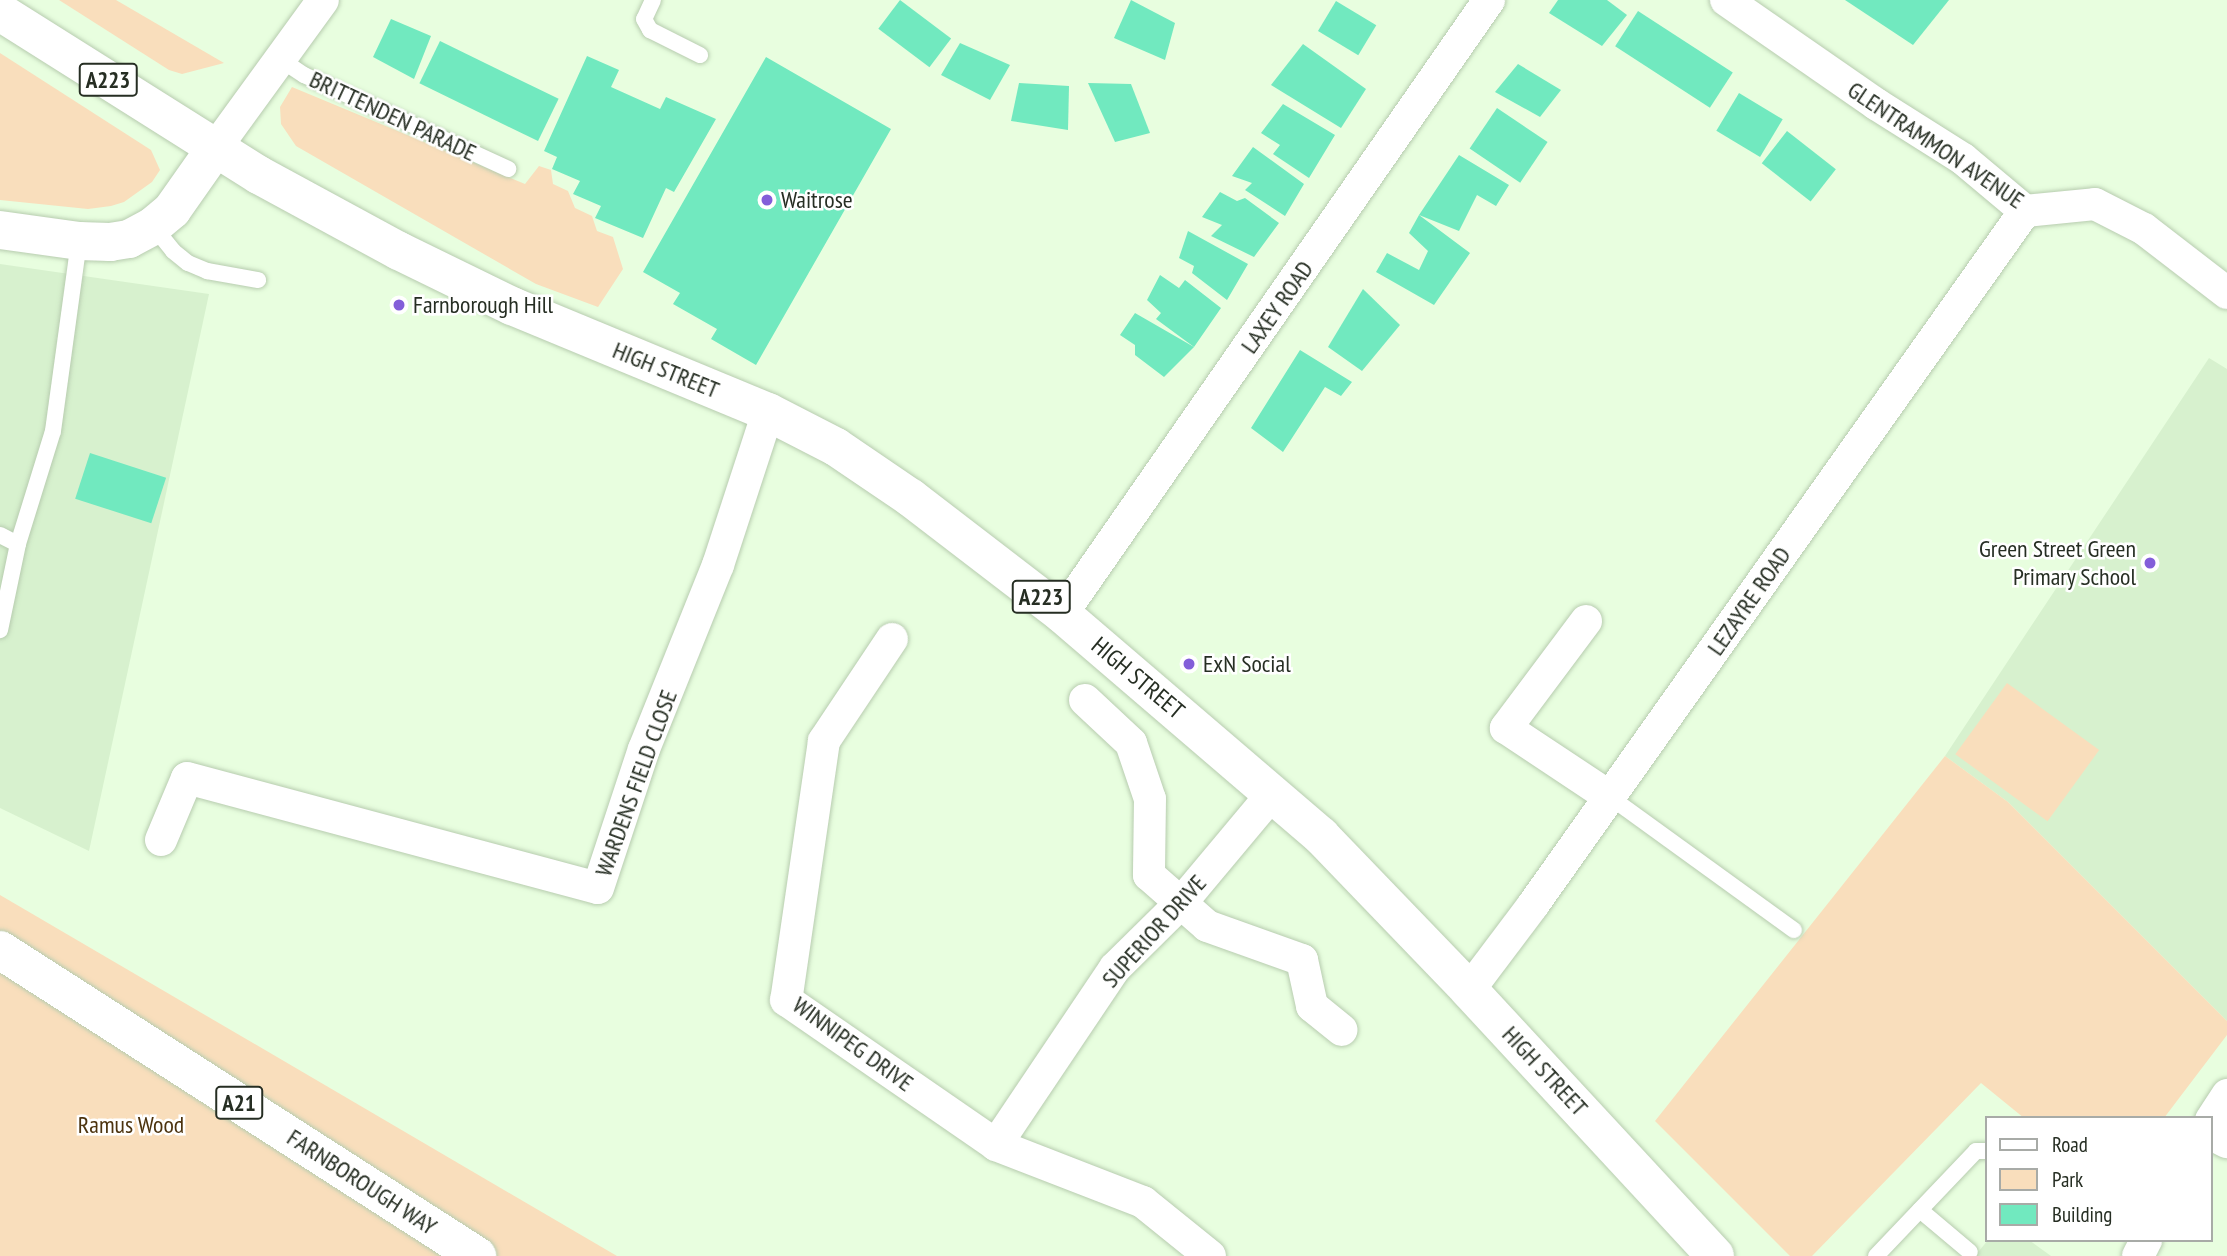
<!DOCTYPE html>
<html>
<head>
<meta charset="utf-8">
<style>
  body { margin:0 }
  #map { position:relative; width:2227px; height:1256px; overflow:hidden; background:#e8fedf; font-family:"PT Sans Narrow",sans-serif }
  div>[style] { position:absolute }
  .built>* { inset:0; background:#d7f1ce }
  .green>* { inset:0; background:#f9debc; transform-origin:0 0 }
  .building>* { inset:0; background:#71e9bf; transform-origin:0 0 }
  .roads { filter:drop-shadow(0 0 2px #b7ccaf) drop-shadow(0 0 2px #b7ccaf) }
  .service>* { height:16px; margin:-8px; padding:0 8px; transform-origin:8px; border-radius:8px; background:#fff }
  .minor>* { height:32px; margin:-16px; padding:0 16px; transform-origin:16px; border-radius:16px; background:#fff }
  .secondary>* { height:38px; margin:-19px; padding:0 19px; transform-origin:19px; border-radius:19px; background:#fff }
  .primary>* { height:38px; margin:-19px; padding:0 19px; transform-origin:19px; border-radius:19px; background:#fff }
  .trunk>* { height:38px; margin:-19px; padding:0 19px; transform-origin:19px; border-radius:19px; background:#fff }
  .dots>* { width:19px; height:19px; translate:-50% -50%; box-sizing:border-box; border:4px solid #fff; border-radius:50% }
  span { translate:-50% -50%; white-space:nowrap; text-align:center; line-height:1.15; -webkit-text-stroke:5px #fff; paint-order:stroke }
  .shield-label span { padding:2px 5px; background:#fff; border:2px solid; border-radius:5px; -webkit-text-stroke-width:0 }
  .shield-label { font-size:23px; color:#262e23; font-weight:700 }
  .street-label { font-size:24px; color:#262e23 }
  .poi-label { font-size:24px; color:#262e23 }
  .left { translate:0 -50%; text-align:left }
  .right { translate:-100% -50%; text-align:right }
  .park-label { font-size:24px; color:#4c330e }
  .legend { position:absolute; left:1985px; top:1116px; width:228px; height:126px; box-sizing:border-box; background:#fff; border:2px solid #a8aba7; margin:0; padding:9px 12px; list-style:none; font-size:21px; color:#262e23 }
  .legend li { display:flex; align-items:center; gap:14px; height:35px }
  .legend b { width:35px; border:2px solid #a8aba7 }
</style>
</head>
<body>
<div id="map">
  <div class="built">
    <div style="clip-path:polygon(0 264px,209px 294px,89px 851px,0 808px)"></div>
    <div style="clip-path:polygon(2209px 358px,2227px 369px,2227px 1021px,2008px 802px,1945px 756px)"></div>
    <div style="clip-path:polygon(1988px 1240px,2029px 1240px,2051px 1256px,1975px 1256px)"></div>
  </div>
  <div class="green">
    <div style="clip-path:polygon(59px 0,116px 0,224px 63px,182px 74px,169px 70px)"></div>
    <div style="clip-path:polygon(0 53px,151px 150px,160px 170px,152px 182px,124px 202px,111px 206px,88px 209px,0 200px)"></div>
    <div style="clip-path:polygon(292px 87px,525px 184px,539px 166px,551px 170px,553px 184px,568px 191px,575px 208px,592px 216px,597px 231px,613px 237px,623px 269px,598px 307px,536px 284px,296px 146px,281px 124px,280px 107px)"></div>
    <div style="left:2007px;top:683px;width:114px;height:88px;rotate:36deg"></div>
    <div style="clip-path:polygon(1945px 756px,2008px 802px,2227px 1021px,2227px 1035px,2164px 1118px,2024px 1118px,1981px 1083px,1812px 1256px,1790px 1256px,1655px 1121px)"></div>
    <div style="clip-path:polygon(0 895px,617px 1256px,0 1256px)"></div>
  </div>
  <div class="building">
    <div style="left:900px;top:0;width:64px;height:36px;rotate:37deg"></div>
    <div style="clip-path:polygon(1131px 0,1175px 23px,1165px 60px,1114px 38px)"></div>
    <div style="clip-path:polygon(1558px 0,1607px 0,1627px 15px,1602px 46px,1549px 13px)"></div>
    <div style="clip-path:polygon(1845px 0,1949px 0,1913px 45px)"></div>
    <div style="left:1336px;top:1px;width:47px;height:35px;rotate:31deg"></div>
    <div style="left:1638px;top:11px;width:113px;height:42px;rotate:33deg"></div>
    <div style="clip-path:polygon(391px 19px,431px 36px,414px 79px,373px 57px)"></div>
    <div style="left:440px;top:41px;width:132px;height:47px;rotate:26deg"></div>
    <div style="clip-path:polygon(960px 43px,1010px 65px,990px 100px,941px 75px)"></div>
    <div style="clip-path:polygon(1303px 44px,1366px 89px,1341px 128px,1271px 85px)"></div>
    <div style="clip-path:polygon(587px 56px,619px 70px,611px 87px,660px 109px,666px 97px,716px 119px,674px 192px,666px 188px,643px 238px,595px 218px,601px 206px,573px 194px,580px 181px,552px 169px,557px 157px,544px 151px)"></div>
    <div style="clip-path:polygon(766px 57px,891px 129px,756px 365px,711px 339px,717px 329px,673px 304px,680px 293px,643px 272px)"></div>
    <div style="clip-path:polygon(1518px 64px,1561px 90px,1540px 117px,1495px 92px)"></div>
    <div style="clip-path:polygon(1019px 83px,1069px 86px,1068px 130px,1011px 121px)"></div>
    <div style="clip-path:polygon(1088px 83px,1131px 84px,1150px 133px,1115px 142px)"></div>
    <div style="left:1739px;top:93px;width:51px;height:44px;rotate:31deg"></div>
    <div style="clip-path:polygon(1283px 104px,1335px 135px,1309px 178px,1273px 154px,1280px 145px,1261px 133px)"></div>
    <div style="left:1497px;top:108px;width:61px;height:49px;rotate:34deg"></div>
    <div style="left:1787px;top:131px;width:62px;height:41px;rotate:38deg"></div>
    <div style="clip-path:polygon(1253px 147px,1304px 184px,1285px 216px,1245px 190px,1252px 183px,1232px 176px)"></div>
    <div style="clip-path:polygon(1459px 155px,1509px 185px,1496px 206px,1477px 195px,1459px 231px,1419px 215px,1470px 253px,1434px 305px,1376px 272px,1387px 253px,1419px 270px,1428px 251px,1409px 233px,1419px 215px)"></div>
    <div style="clip-path:polygon(1220px 192px,1237px 201px,1245px 198px,1279px 223px,1254px 257px,1211px 236px,1222px 225px,1202px 217px)"></div>
    <div style="clip-path:polygon(1188px 231px,1248px 264px,1227px 300px,1192px 273px,1194px 266px,1179px 258px)"></div>
    <div style="clip-path:polygon(1160px 275px,1179px 288px,1185px 280px,1221px 308px,1194px 347px,1156px 319px,1161px 313px,1147px 300px)"></div>
    <div style="clip-path:polygon(1363px 289px,1400px 325px,1362px 371px,1328px 347px)"></div>
    <div style="clip-path:polygon(1135px 313px,1194px 347px,1164px 377px,1135px 355px,1135px 345px,1120px 335px)"></div>
    <div style="clip-path:polygon(1300px 350px,1352px 382px,1341px 396px,1325px 387px,1283px 452px,1251px 428px)"></div>
    <div style="left:90px;top:453px;width:80px;height:48px;rotate:18deg"></div>
  </div>
  <div class="roads">
    <div class="service">
      <div style="left:653px;top:0;width:21px;rotate:115deg"></div>
      <div style="left:644px;top:19px;width:13px;rotate:61deg"></div>
      <div style="left:650px;top:30px;width:56px;rotate:26.6deg"></div>
      <div style="left:280px;top:59px;width:29px;rotate:34deg"></div>
      <div style="left:304px;top:75px;width:225px;rotate:24.7deg"></div>
      <div style="left:153px;top:226px;width:32px;rotate:51deg"></div>
      <div style="left:173px;top:251px;width:19px;rotate:39deg"></div>
      <div style="left:188px;top:263px;width:21px;rotate:23deg"></div>
      <div style="left:207px;top:271px;width:52px;rotate:10deg"></div>
      <div style="left:0;top:535px;width:20px;rotate:27deg"></div>
      <div style="left:18px;top:544px;width:88px;rotate:101.8deg"></div>
      <div style="left:18px;top:544px;width:118px;rotate:-72.8deg"></div>
      <div style="left:53px;top:431px;width:192px;rotate:-82.2deg"></div>
      <div style="left:1610px;top:797px;width:227px;rotate:35.9deg"></div>
      <div style="left:1920px;top:1210px;width:65px;rotate:40deg"></div>
      <div style="left:1876px;top:1256px;width:145px;rotate:-46.4deg"></div>
      <div style="left:1976px;top:1151px;width:11px"></div>
    </div>
    <div class="minor">
      <div style="left:1726px;top:0;width:183px;rotate:34.7deg"></div>
      <div style="left:1876px;top:104px;width:103px;rotate:32.3deg"></div>
      <div style="left:1963px;top:159px;width:81px;rotate:40deg"></div>
      <div style="left:2025px;top:211px;width:70px;rotate:-5.7deg"></div>
      <div style="left:2095px;top:204px;width:55px;rotate:27deg"></div>
      <div style="left:2144px;top:229px;width:105px;rotate:37.6deg"></div>
      <div style="left:217px;top:146px;width:180px;rotate:-54deg"></div>
      <div style="left:1062px;top:614px;width:748px;rotate:-55.18deg"></div>
      <div style="left:1586px;top:621px;width:134px;rotate:126.8deg"></div>
      <div style="left:1506px;top:728px;width:125px;rotate:33.6deg"></div>
      <div style="left:892px;top:639px;width:123px;rotate:123.7deg"></div>
      <div style="left:824px;top:741px;width:262px;rotate:98.3deg"></div>
      <div style="left:786px;top:1000px;width:255px;rotate:34.6deg"></div>
      <div style="left:996px;top:1145px;width:158px;rotate:21.2deg"></div>
      <div style="left:1143px;top:1202px;width:86px;rotate:38.9deg"></div>
      <div style="left:1085px;top:700px;width:63px;rotate:43.1deg"></div>
      <div style="left:1131px;top:743px;width:59px;rotate:71.3deg"></div>
      <div style="left:1150px;top:799px;width:76px;rotate:90.8deg"></div>
      <div style="left:1149px;top:875px;width:77px;rotate:41.3deg"></div>
      <div style="left:1207px;top:926px;width:101px;rotate:19.7deg"></div>
      <div style="left:1302px;top:960px;width:47px;rotate:77.7deg"></div>
      <div style="left:1312px;top:1006px;width:38px;rotate:39deg"></div>
      <div style="left:161px;top:840px;width:67px;rotate:-67.2deg"></div>
      <div style="left:187px;top:778px;width:425px;rotate:15deg"></div>
      <div style="left:598px;top:888px;width:146px;rotate:-71.7deg"></div>
      <div style="left:644px;top:749px;width:198px;rotate:-68.1deg"></div>
      <div style="left:718px;top:565px;width:161px;rotate:-71.9deg"></div>
      <div style="left:1469px;top:990px;width:106px;rotate:-53deg"></div>
      <div style="left:1533px;top:905px;width:851px;rotate:-54.67deg"></div>
      <div style="left:2211px;top:1120px;width:30px;rotate:-57deg"></div>
      <div style="left:2211px;top:1134px;width:18px;rotate:27deg"></div>
      <div style="left:996px;top:1145px;width:213px;rotate:-56.1deg"></div>
      <div style="left:1115px;top:968px;width:93px;rotate:-44.6deg"></div>
      <div style="left:1181px;top:903px;width:143px;rotate:-50.1deg"></div>
      <div style="left:2138px;top:1256px;width:18px;rotate:-63deg"></div>
    </div>
    <div class="secondary">
      <div style="left:0;top:230px;width:80px;rotate:7.9deg"></div>
      <div style="left:79px;top:241px;width:31px;rotate:2deg"></div>
      <div style="left:110px;top:242px;width:19px;rotate:-9deg"></div>
      <div style="left:129px;top:239px;width:27px;rotate:-28deg"></div>
      <div style="left:153px;top:226px;width:25px;rotate:-40deg"></div>
      <div style="left:172px;top:210px;width:78px;rotate:-54.9deg"></div>
    </div>
    <div class="primary">
      <div style="left:0;top:12px;width:306px;rotate:32.2deg"></div>
      <div style="left:259px;top:175px;width:159px;rotate:28.5deg"></div>
      <div style="left:399px;top:251px;width:126px;rotate:26deg"></div>
      <div style="left:512px;top:306px;width:277px;rotate:22.5deg"></div>
      <div style="left:768px;top:412px;width:76px;rotate:27.2deg"></div>
      <div style="left:836px;top:447px;width:91px;rotate:34.2deg"></div>
      <div style="left:911px;top:498px;width:190px;rotate:37.5deg"></div>
      <div style="left:1062px;top:614px;width:341px;rotate:40.6deg"></div>
      <div style="left:1321px;top:836px;width:214px;rotate:46.1deg"></div>
      <div style="left:1469px;top:990px;width:362px;rotate:47.2deg"></div>
    </div>
    <div class="trunk">
      <div style="left:0;top:950px;width:567px;rotate:32.68deg"></div>
    </div>
  </div>
  <div class="dots">
    <div style="left:767px;top:200px;background:#835ed9"></div>
    <div style="left:399px;top:305px;background:#835ed9"></div>
    <div style="left:2150px;top:563px;background:#835ed9"></div>
    <div style="left:1189px;top:664px;background:#835ed9"></div>
  </div>
  <div class="shield-label">
    <span style="left:108px;top:80px">A223</span>
    <span style="left:1041px;top:597px">A223</span>
    <span style="left:239px;top:1103px">A21</span>
  </div>
  <div class="street-label">
    <span style="left:393px;top:116px;rotate:25deg">BRITTENDEN PARADE</span>
    <span style="left:1936px;top:145px;rotate:34deg">GLENTRAMMON AVENUE</span>
    <span style="left:1277px;top:307px;rotate:-55deg">LAXEY ROAD</span>
    <span style="left:666px;top:370px;rotate:22deg">HIGH STREET</span>
    <span style="left:1749px;top:601px;rotate:-55deg">LEZAYRE ROAD</span>
    <span style="left:1138px;top:678px;rotate:40deg">HIGH STREET</span>
    <span style="left:636px;top:783px;rotate:-70deg">WARDENS FIELD CLOSE</span>
    <span style="left:1154px;top:931px;rotate:-48deg">SUPERIOR DRIVE</span>
    <span style="left:853px;top:1044px;rotate:36deg">WINNIPEG DRIVE</span>
    <span style="left:1545px;top:1071px;rotate:47deg">HIGH STREET</span>
    <span style="left:362px;top:1182px;rotate:33deg">FARNBOROUGH WAY</span>
  </div>
  <div class="poi-label">
    <span class="left" style="left:781px;top:200px">Waitrose</span>
    <span class="left" style="left:413px;top:305px">Farnborough Hill</span>
    <span class="right" style="left:2136px;top:563px">Green Street Green<br>Primary School</span>
    <span class="left" style="left:1203px;top:664px">ExN Social</span>
  </div>
  <div class="park-label">
    <span style="left:131px;top:1125px">Ramus Wood</span>
  </div>
  <ul class="legend">
  <li><b style="height:9px;background:#fff"></b>Road</li>
  <li><b style="height:19px;background:#f9debc"></b>Park</li>
  <li><b style="height:19px;background:#71e9bf"></b>Building</li>
  </ul>
</div>
</body>
</html>
